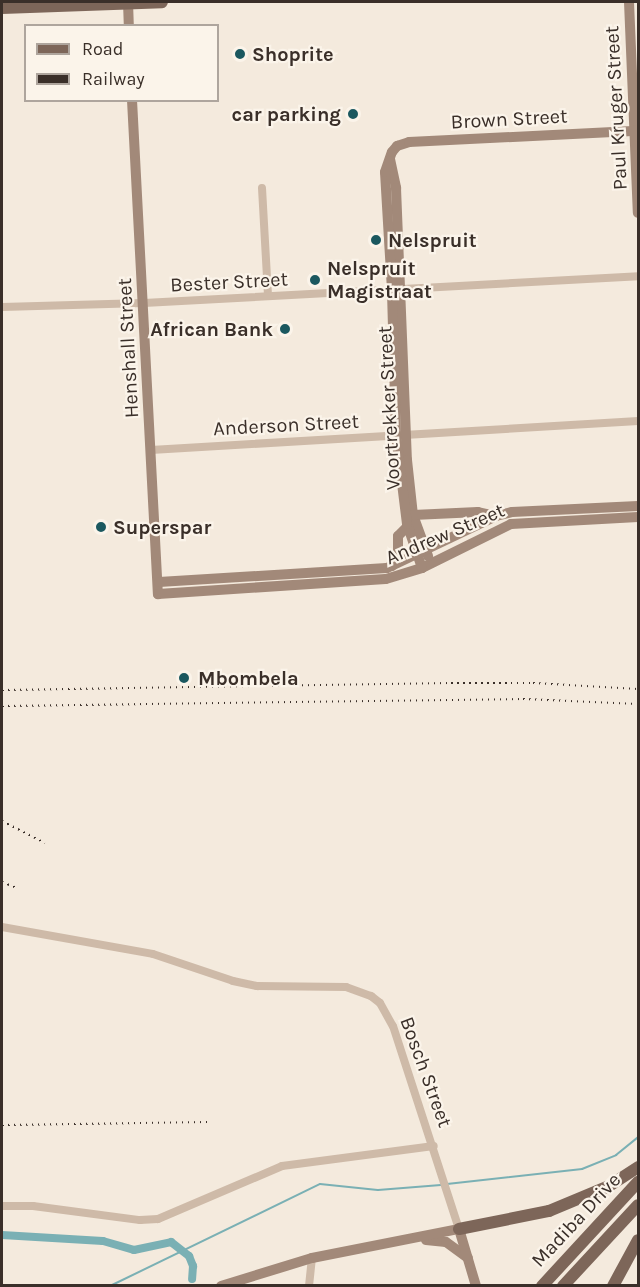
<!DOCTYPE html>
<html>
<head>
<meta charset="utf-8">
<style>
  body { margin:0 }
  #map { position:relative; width:640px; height:1287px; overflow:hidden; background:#f4eadd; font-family:Karla,sans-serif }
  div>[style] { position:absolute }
  .stream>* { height:2px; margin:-1px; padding:0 1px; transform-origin:1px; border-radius:1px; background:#7ab0b4 }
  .canal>* { height:8px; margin:-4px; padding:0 4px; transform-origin:4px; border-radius:4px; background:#7ab0b4 }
  .street>* { height:8px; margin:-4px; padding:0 4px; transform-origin:4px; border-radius:4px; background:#cebaa8 }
  .secondary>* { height:10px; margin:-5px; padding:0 5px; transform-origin:5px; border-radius:5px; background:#a28979 }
  .primary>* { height:12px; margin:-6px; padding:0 6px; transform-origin:6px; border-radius:6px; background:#7d6659 }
  .rail>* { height:2px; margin-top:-1px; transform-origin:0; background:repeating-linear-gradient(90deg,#3a2f29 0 1.5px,transparent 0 6px) }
  .dots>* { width:16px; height:16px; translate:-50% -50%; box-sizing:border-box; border:3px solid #fbf4ea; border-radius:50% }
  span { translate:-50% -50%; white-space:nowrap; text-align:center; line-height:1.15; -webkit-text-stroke:4.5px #fbf4ea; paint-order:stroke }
  .poi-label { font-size:20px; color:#3a2f29; font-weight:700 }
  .left { translate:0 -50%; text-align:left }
  .right { translate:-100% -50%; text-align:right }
  .street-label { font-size:20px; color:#3a2f29 }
  .frame { position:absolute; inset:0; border:3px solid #3a2f29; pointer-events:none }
  .legend { position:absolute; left:24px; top:24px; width:195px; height:78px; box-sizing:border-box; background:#fbf4ea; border:2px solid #aea59d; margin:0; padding:8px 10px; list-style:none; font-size:18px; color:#3a2f29 }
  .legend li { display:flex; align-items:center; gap:12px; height:30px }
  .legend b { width:30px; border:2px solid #aea59d }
</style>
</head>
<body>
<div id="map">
  <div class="stream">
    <div style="left:447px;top:1184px;width:136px;rotate:-6.3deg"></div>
    <div style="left:582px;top:1169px;width:37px;rotate:-22deg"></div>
    <div style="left:616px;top:1155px;width:28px;rotate:-39deg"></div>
    <div style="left:110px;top:1286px;width:233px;rotate:-25.9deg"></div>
    <div style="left:320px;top:1184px;width:58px;rotate:5.9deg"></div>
    <div style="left:378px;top:1190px;width:63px;rotate:-4.5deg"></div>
  </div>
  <div class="canal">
    <div style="left:2px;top:1235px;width:101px;rotate:3.4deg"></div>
    <div style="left:103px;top:1241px;width:32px;rotate:16deg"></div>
    <div style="left:134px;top:1250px;width:38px;rotate:-12deg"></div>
    <div style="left:171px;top:1242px;width:23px;rotate:38deg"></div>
    <div style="left:189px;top:1256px;width:11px;rotate:68deg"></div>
    <div style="left:193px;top:1266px;width:13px;rotate:94deg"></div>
  </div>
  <div class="street">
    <div style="left:262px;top:188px;width:108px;rotate:86.8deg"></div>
    <div style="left:2px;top:307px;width:142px;rotate:-1.6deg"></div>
    <div style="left:144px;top:303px;width:495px;rotate:-3.1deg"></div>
    <div style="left:151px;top:450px;width:488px;rotate:-3.4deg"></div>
    <div style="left:2px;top:927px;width:153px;rotate:10.1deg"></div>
    <div style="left:153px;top:954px;width:84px;rotate:18.6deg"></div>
    <div style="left:233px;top:981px;width:25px;rotate:12deg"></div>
    <div style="left:257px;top:986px;width:89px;rotate:0.6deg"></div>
    <div style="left:346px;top:987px;width:27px;rotate:20deg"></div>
    <div style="left:371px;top:996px;width:11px;rotate:38deg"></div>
    <div style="left:380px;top:1003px;width:26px;rotate:61deg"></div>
    <div style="left:393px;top:1026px;width:213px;rotate:72deg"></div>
    <div style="left:2px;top:1206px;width:31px"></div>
    <div style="left:33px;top:1206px;width:108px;rotate:7.5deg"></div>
    <div style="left:140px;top:1220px;width:18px;rotate:-3deg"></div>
    <div style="left:158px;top:1219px;width:135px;rotate:-23.1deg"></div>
    <div style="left:282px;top:1166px;width:153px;rotate:-7.5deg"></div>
    <div style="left:309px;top:1286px;width:28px;rotate:-84deg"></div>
  </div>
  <div class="secondary">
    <div style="left:128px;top:2px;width:24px;rotate:88deg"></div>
    <div style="left:629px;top:2px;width:211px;rotate:87.6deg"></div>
    <div style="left:132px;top:100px;width:495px;rotate:87deg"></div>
    <div style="left:158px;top:594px;width:228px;rotate:-3.8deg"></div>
    <div style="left:386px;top:579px;width:38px;rotate:-17deg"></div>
    <div style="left:422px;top:568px;width:99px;rotate:-26.3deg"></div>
    <div style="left:511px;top:524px;width:127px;rotate:-3.2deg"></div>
    <div style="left:390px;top:159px;width:30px;rotate:78deg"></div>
    <div style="left:396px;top:188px;width:272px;rotate:87.7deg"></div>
    <div style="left:407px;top:460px;width:55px;rotate:83.8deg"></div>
    <div style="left:413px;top:515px;width:44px;rotate:69.9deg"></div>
    <div style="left:413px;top:515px;width:65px;rotate:-2.6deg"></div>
    <div style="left:478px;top:512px;width:18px;rotate:13deg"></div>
    <div style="left:392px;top:566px;width:11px;rotate:-56deg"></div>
    <div style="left:398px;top:557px;width:21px;rotate:-90deg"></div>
    <div style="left:398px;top:536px;width:13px;rotate:-45deg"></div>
    <div style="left:422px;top:568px;width:46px;rotate:-108.8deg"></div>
    <div style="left:407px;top:524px;width:90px;rotate:-97deg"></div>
    <div style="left:396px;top:435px;width:145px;rotate:-91.6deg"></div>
    <div style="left:392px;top:290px;width:118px;rotate:-93.4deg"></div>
    <div style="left:385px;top:172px;width:21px;rotate:-71deg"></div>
    <div style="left:392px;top:152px;width:8px;rotate:-50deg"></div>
    <div style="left:397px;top:146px;width:13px;rotate:-18deg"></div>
    <div style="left:409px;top:142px;width:229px;rotate:-2.8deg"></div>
    <div style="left:159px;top:582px;width:228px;rotate:-3.5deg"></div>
    <div style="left:387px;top:568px;width:121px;rotate:-25.5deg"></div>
    <div style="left:496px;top:516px;width:16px;rotate:-14deg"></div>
    <div style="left:512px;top:512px;width:126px;rotate:-2.7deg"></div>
    <div style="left:426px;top:1240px;width:20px;rotate:6deg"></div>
    <div style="left:446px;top:1242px;width:27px;rotate:36deg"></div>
    <div style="left:221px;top:1286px;width:95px;rotate:-17.1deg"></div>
    <div style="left:312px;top:1258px;width:150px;rotate:-11.2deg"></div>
    <div style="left:459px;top:1229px;width:59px;rotate:73.4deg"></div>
  </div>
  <div class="primary">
    <div style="left:2px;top:8px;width:160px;rotate:-2.1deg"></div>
    <div style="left:459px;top:1229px;width:92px;rotate:-11.3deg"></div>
    <div style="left:549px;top:1211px;width:65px;rotate:-22.6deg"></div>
    <div style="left:609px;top:1186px;width:35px;rotate:-33deg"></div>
    <div style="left:542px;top:1286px;width:142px;rotate:-47.3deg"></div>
    <div style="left:563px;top:1286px;width:110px;rotate:-47.2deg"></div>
    <div style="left:613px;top:1286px;width:52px;rotate:-61.5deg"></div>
  </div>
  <div class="rail">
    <div style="left:2px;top:690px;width:449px;rotate:-0.9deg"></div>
    <div style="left:451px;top:683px;width:82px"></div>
    <div style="left:533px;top:683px;width:105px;rotate:3.3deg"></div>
    <div style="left:2px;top:706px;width:521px;rotate:-0.77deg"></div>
    <div style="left:523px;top:699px;width:115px;rotate:2.5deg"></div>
    <div style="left:2px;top:821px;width:48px;rotate:27.1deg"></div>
    <div style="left:2px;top:882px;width:16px;rotate:22deg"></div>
    <div style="left:2px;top:1125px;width:206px;rotate:-0.8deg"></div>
  </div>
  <div class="dots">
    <div style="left:240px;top:54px;background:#1b585f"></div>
    <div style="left:353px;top:114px;background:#1b585f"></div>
    <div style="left:376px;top:240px;background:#1b585f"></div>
    <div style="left:315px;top:280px;background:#1b585f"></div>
    <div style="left:285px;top:329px;background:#1b585f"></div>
    <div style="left:101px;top:527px;background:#1b585f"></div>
    <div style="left:184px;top:678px;background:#1b585f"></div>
  </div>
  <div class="poi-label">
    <span class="left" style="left:252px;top:54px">Shoprite</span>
    <span class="right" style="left:341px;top:114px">car parking</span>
    <span class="left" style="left:388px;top:240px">Nelspruit</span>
    <span class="left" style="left:327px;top:280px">Nelspruit<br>Magistraat</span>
    <span class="right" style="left:273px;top:329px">African Bank</span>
    <span class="left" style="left:113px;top:527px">Superspar</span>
    <span class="left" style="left:198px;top:678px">Mbombela</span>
  </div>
  <div class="street-label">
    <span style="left:616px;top:108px;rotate:-93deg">Paul Kruger Street</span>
    <span style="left:509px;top:119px;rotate:-3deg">Brown Street</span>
    <span style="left:229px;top:282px;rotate:-3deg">Bester Street</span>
    <span style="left:128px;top:348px;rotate:-93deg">Henshall Street</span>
    <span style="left:389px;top:408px;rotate:-93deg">Voortrekker Street</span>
    <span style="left:286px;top:425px;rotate:-3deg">Anderson Street</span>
    <span style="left:445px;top:534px;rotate:-23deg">Andrew Street</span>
    <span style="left:426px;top:1072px;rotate:70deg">Bosch Street</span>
    <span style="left:576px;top:1220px;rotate:-47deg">Madiba Drive</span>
  </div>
  <div class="frame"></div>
  <ul class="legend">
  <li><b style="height:8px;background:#7d6659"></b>Road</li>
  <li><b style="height:8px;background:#3a2f29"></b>Railway</li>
  </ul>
</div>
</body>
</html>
